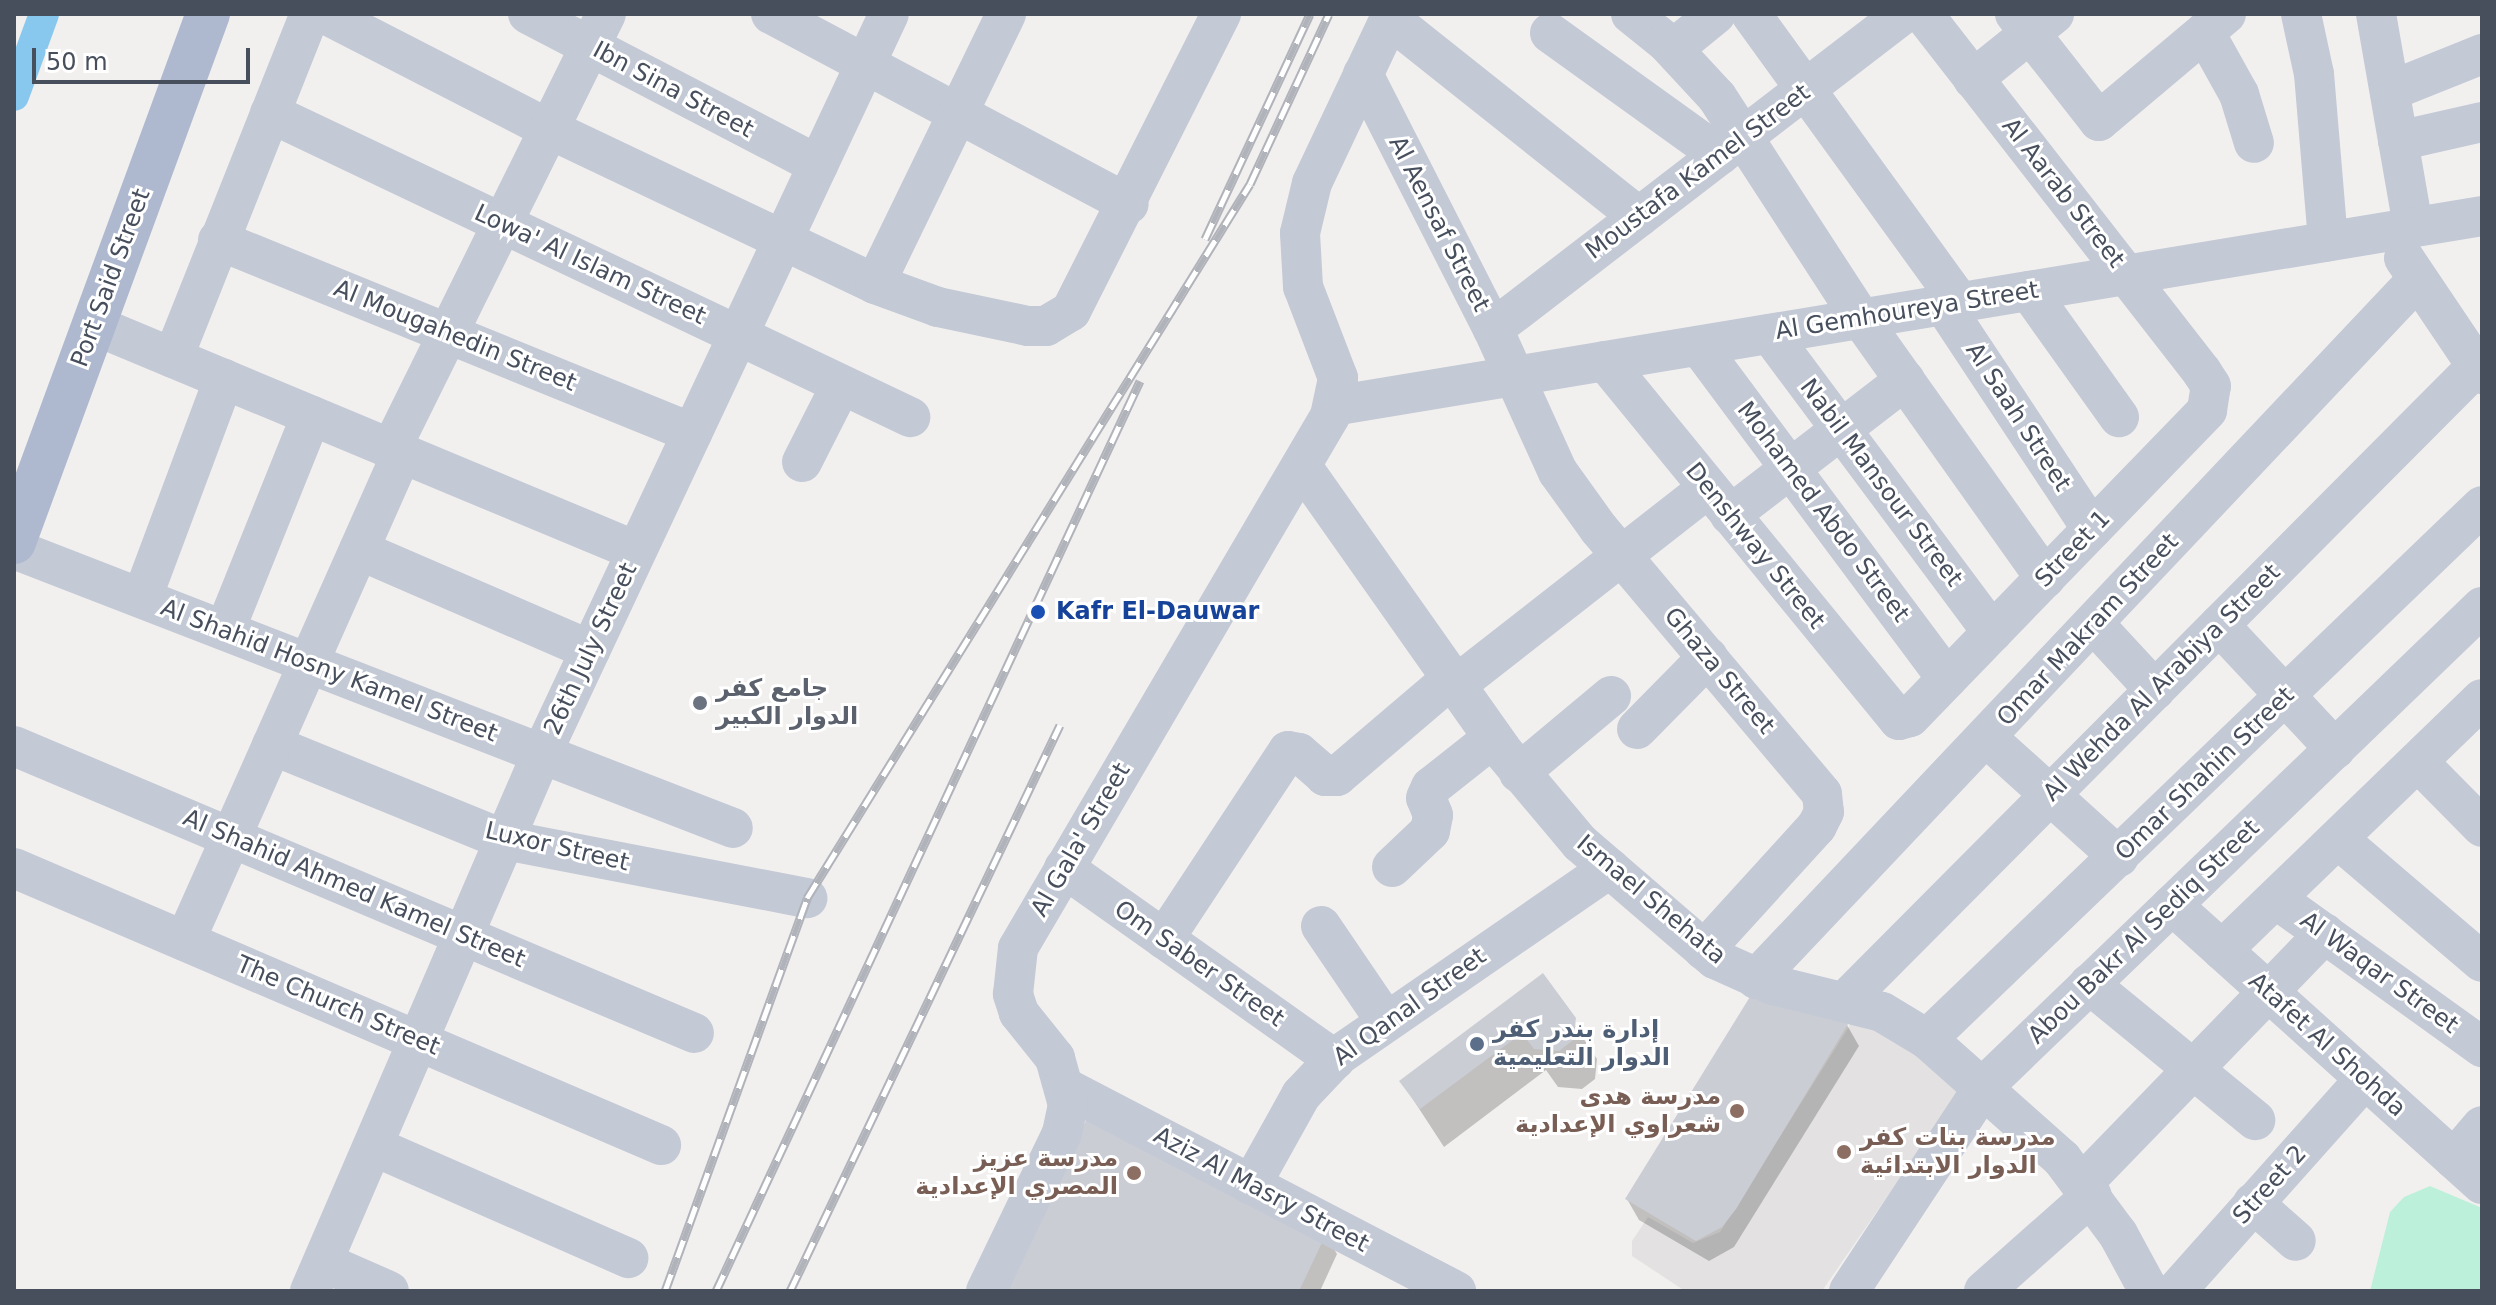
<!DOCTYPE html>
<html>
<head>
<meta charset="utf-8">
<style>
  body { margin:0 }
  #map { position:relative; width:2496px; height:1305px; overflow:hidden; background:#f2f0ef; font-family:"DejaVu Sans",Cairo,sans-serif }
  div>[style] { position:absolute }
  .education>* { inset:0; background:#e3e1e1 }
  .green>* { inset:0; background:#bdf0da }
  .shadow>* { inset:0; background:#0003 }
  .canal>* { height:30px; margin:-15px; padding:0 15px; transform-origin:15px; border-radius:15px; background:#89c8ee }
  .building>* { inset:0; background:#cbcdd5 }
  .minor>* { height:40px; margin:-20px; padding:0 20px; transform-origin:20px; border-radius:20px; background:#c3c9d5 }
  .major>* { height:44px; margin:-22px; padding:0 22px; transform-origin:22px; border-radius:22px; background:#aeb9cf }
  .rail>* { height:9px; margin-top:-4.5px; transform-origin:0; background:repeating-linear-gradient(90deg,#fff 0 18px,#b1b3ba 0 36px); box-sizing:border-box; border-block:2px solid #b1b3ba }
  .dots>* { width:22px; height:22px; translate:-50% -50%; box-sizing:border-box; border:4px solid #fff; border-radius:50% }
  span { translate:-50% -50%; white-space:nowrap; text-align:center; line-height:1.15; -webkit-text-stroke:6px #fff; paint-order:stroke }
  .street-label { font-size:24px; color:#474f5d }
  .transit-label { font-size:24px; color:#164399; font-weight:700 }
  .left { translate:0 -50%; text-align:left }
  .worship-label { font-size:24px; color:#5b616d; font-weight:700 }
  .service-label { font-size:24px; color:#4e5e75; font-weight:700 }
  .education-label { font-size:24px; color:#785e54; font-weight:700 }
  .right { translate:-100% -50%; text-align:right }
  .frame { position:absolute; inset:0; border:16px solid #474f5d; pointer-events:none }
  .scale { position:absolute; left:32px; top:48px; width:218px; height:36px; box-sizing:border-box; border:4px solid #474f5d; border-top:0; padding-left:10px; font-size:24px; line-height:28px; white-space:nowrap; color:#474f5d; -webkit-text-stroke:6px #fff; paint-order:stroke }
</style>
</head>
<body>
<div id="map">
  <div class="education">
    <div style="clip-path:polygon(1855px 1017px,1907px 1039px,1962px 1088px,1822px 1291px,1685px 1291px,1632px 1256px,1632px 1241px,1648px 1217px,1693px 1243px,1720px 1232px)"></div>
  </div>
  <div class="green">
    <div style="clip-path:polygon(2430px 1186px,2482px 1208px,2482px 1291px,2370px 1291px,2390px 1212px,2404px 1197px)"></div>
  </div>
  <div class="shadow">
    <div style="clip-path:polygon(1542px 976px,1597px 1059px,1595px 1079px,1582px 1089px,1558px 1087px,1546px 1070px,1444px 1147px,1401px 1081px)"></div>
    <div style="clip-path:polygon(1847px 1025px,1859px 1046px,1734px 1247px,1709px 1261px,1639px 1220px,1627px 1199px)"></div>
    <div style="clip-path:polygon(1325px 1234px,1337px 1254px,1320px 1291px,1006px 1291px)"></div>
  </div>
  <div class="canal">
    <div style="left:14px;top:96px;width:87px;rotate:-69.9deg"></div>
  </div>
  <div class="building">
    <div style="clip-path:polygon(1543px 973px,1576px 1018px,1573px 1040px,1559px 1051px,1534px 1049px,1522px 1033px,1420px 1109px,1399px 1081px)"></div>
    <div style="clip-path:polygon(1756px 987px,1848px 1024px,1736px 1209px,1722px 1227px,1696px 1241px,1625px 1199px)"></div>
    <div style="clip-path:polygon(1089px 1114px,1327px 1232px,1299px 1291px,1004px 1291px)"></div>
  </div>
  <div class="minor">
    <div style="left:325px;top:14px;width:252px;rotate:27.2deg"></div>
    <div style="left:549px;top:129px;width:361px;rotate:25.4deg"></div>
    <div style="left:875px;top:284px;width:67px;rotate:20.1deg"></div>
    <div style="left:938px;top:307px;width:92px;rotate:11.9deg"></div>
    <div style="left:1028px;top:326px;width:18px"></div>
    <div style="left:1046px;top:326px;width:29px;rotate:-31deg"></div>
    <div style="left:1071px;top:311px;width:333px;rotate:-63.2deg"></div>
    <div style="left:528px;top:14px;width:327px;rotate:27.5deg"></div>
    <div style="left:771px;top:14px;width:405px;rotate:28deg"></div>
    <div style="left:1631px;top:14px;width:45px;rotate:38.7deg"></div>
    <div style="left:1666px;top:42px;width:75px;rotate:47.2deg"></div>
    <div style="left:1717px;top:97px;width:265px;rotate:57deg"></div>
    <div style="left:1861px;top:319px;width:318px;rotate:54.6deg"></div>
    <div style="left:1751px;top:14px;width:357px;rotate:54.1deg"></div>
    <div style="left:2015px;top:14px;width:136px;rotate:51.9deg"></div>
    <div style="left:2099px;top:121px;width:166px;rotate:-40.1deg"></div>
    <div style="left:2301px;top:14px;width:61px;rotate:77.8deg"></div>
    <div style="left:2314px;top:74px;width:168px;rotate:85.2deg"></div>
    <div style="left:2376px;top:14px;width:216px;rotate:80.1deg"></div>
    <div style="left:1390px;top:19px;width:318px;rotate:38.5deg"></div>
    <div style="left:1550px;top:33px;width:209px;rotate:35.7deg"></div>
    <div style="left:2205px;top:33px;width:70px;rotate:60.9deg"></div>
    <div style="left:2239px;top:94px;width:51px;rotate:73deg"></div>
    <div style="left:1673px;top:49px;width:55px;rotate:-39.1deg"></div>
    <div style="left:1363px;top:74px;width:286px;rotate:63deg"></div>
    <div style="left:1493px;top:329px;width:157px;rotate:65.6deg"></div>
    <div style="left:1558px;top:472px;width:70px;rotate:54.3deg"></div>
    <div style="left:1599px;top:529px;width:346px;rotate:49.9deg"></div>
    <div style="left:1822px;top:794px;width:18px;rotate:84deg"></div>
    <div style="left:1824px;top:812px;width:16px;rotate:117deg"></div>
    <div style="left:1817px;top:826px;width:168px;rotate:132.3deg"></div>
    <div style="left:1973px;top:79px;width:104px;rotate:-38.7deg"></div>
    <div style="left:2390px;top:91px;width:99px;rotate:-21.9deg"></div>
    <div style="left:270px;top:113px;width:709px;rotate:25.41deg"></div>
    <div style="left:2398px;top:141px;width:86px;rotate:-12.7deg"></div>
    <div style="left:218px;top:240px;width:512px;rotate:22.15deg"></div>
    <div style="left:2404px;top:258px;width:140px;rotate:56.1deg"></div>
    <div style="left:875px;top:284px;width:300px;rotate:-64.1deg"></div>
    <div style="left:2029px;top:291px;width:155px;rotate:54.5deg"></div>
    <div style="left:1943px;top:304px;width:270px;rotate:56.5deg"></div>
    <div style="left:94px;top:325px;width:587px;rotate:22.63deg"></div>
    <div style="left:1493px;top:329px;width:517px;rotate:-37.53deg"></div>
    <div style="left:1770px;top:334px;width:372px;rotate:53.3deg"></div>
    <div style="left:1699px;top:346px;width:415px;rotate:53.3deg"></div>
    <div style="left:173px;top:358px;width:370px;rotate:-68.3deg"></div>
    <div style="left:1605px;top:361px;width:464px;rotate:50.7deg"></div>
    <div style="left:1899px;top:720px;width:11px;rotate:-15deg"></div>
    <div style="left:1910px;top:717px;width:427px;rotate:-45.9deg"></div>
    <div style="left:2207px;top:410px;width:24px;rotate:-81deg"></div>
    <div style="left:2211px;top:386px;width:17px;rotate:-123deg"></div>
    <div style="left:2202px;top:372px;width:454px;rotate:-127.9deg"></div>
    <div style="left:1333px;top:406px;width:1165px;rotate:-9.39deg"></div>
    <div style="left:391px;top:449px;width:485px;rotate:-63.7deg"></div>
    <div style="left:802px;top:462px;width:86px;rotate:-63.1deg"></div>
    <div style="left:1303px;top:468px;width:344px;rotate:54.8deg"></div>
    <div style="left:1501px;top:749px;width:123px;rotate:50deg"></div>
    <div style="left:1580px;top:843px;width:178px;rotate:40.7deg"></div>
    <div style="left:1715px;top:959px;width:64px;rotate:24.1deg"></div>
    <div style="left:1773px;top:985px;width:112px;rotate:13.9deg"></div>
    <div style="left:1882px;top:1012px;width:52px;rotate:31deg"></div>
    <div style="left:1927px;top:1039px;width:181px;rotate:41.6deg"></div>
    <div style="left:2062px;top:1159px;width:94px;rotate:53.3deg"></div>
    <div style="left:2118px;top:1234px;width:65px;rotate:61.5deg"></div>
    <div style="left:1730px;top:515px;width:221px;rotate:-37.6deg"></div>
    <div style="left:14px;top:549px;width:771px;rotate:21.21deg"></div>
    <div style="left:359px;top:550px;width:252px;rotate:23.4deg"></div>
    <div style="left:142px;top:598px;width:234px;rotate:-69.5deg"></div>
    <div style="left:2094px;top:624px;width:90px;rotate:47.3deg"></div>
    <div style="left:2219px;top:625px;width:170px;rotate:46.9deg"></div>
    <div style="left:225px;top:630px;width:231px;rotate:-68.1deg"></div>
    <div style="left:1456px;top:685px;width:320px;rotate:-38deg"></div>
    <div style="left:1637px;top:729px;width:101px;rotate:-45.4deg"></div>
    <div style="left:1986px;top:737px;width:179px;rotate:42.1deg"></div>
    <div style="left:272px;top:745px;width:252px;rotate:22.2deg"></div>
    <div style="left:505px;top:840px;width:308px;rotate:10.9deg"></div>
    <div style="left:14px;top:746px;width:738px;rotate:22.88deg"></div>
    <div style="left:2418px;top:762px;width:91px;rotate:45.4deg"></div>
    <div style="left:1519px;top:773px;width:120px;rotate:-39.9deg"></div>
    <div style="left:2338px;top:839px;width:189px;rotate:40.5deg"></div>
    <div style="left:1392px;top:867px;width:52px;rotate:-43.5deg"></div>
    <div style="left:1430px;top:831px;width:16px;rotate:-79deg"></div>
    <div style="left:1433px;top:815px;width:18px;rotate:-112deg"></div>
    <div style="left:1426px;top:798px;width:12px;rotate:-66deg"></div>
    <div style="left:1431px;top:787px;width:79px;rotate:-38.3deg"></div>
    <div style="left:14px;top:868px;width:704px;rotate:23.18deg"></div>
    <div style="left:1064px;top:868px;width:332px;rotate:35.3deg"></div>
    <div style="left:2276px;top:899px;width:254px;rotate:35.7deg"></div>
    <div style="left:2172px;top:905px;width:417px;rotate:42deg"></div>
    <div style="left:1321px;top:926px;width:114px;rotate:55.8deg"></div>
    <div style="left:1164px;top:939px;width:225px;rotate:-56.6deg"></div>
    <div style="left:1288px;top:751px;width:11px;rotate:10deg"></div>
    <div style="left:1299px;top:753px;width:35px;rotate:41deg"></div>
    <div style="left:1325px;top:776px;width:12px"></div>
    <div style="left:1337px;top:776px;width:150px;rotate:-40.4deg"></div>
    <div style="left:185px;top:941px;width:534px;rotate:-66.03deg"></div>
    <div style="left:2222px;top:950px;width:361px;rotate:-44deg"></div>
    <div style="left:1756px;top:979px;width:963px;rotate:-46.6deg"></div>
    <div style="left:2089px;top:984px;width:215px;rotate:39.3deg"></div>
    <div style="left:1846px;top:1000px;width:894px;rotate:-45.14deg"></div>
    <div style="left:1927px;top:1039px;width:769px;rotate:-43.84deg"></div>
    <div style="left:1066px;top:1088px;width:440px;rotate:27.5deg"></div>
    <div style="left:373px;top:1146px;width:279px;rotate:23.7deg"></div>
    <div style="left:2454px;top:1159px;width:43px;rotate:-49.7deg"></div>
    <div style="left:2082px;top:1184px;width:349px;rotate:-45.9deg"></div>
    <div style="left:1251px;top:1185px;width:103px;rotate:-60.9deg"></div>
    <div style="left:1301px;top:1095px;width:55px;rotate:-46.5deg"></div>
    <div style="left:1339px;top:1055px;width:329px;rotate:-34.6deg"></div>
    <div style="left:2253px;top:1203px;width:57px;rotate:41.5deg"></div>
    <div style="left:323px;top:1262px;width:72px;rotate:23.7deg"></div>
    <div style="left:310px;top:1291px;width:586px;rotate:-66.67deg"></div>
    <div style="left:542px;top:753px;width:816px;rotate:-64.85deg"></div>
    <div style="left:986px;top:1291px;width:175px;rotate:-64.3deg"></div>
    <div style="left:1062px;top:1133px;width:29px;rotate:-78deg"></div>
    <div style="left:1068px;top:1105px;width:49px;rotate:-105.5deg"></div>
    <div style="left:1055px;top:1058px;width:58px;rotate:-128.7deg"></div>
    <div style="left:1019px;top:1013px;width:20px;rotate:-108deg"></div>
    <div style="left:1013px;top:994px;width:46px;rotate:-83.8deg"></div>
    <div style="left:1018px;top:948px;width:617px;rotate:-59.61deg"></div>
    <div style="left:1330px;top:416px;width:39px;rotate:-78deg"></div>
    <div style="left:1338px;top:378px;width:97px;rotate:-111deg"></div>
    <div style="left:1303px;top:287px;width:54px;rotate:-93.2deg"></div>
    <div style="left:1300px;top:233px;width:51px;rotate:-76.5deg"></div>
    <div style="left:1312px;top:183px;width:187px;rotate:-64.7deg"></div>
    <div style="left:1849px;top:1291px;width:245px;rotate:-56.6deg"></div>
    <div style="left:1984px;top:1086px;width:691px;rotate:-43.89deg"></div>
    <div style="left:1984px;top:1291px;width:144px;rotate:-41.6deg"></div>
    <div style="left:2176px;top:1291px;width:284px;rotate:-48.3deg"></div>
  </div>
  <div class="major">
    <div style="left:14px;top:542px;width:563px;rotate:-69.83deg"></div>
  </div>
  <div class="rail">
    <div style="left:1205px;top:239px;width:248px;rotate:-65deg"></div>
    <div style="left:665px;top:1291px;width:418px;rotate:-70.1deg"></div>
    <div style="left:807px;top:898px;width:840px;rotate:-58.18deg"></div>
    <div style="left:1250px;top:184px;width:187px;rotate:-65.1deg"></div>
    <div style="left:716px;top:1291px;width:1004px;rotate:-65.02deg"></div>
    <div style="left:790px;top:1291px;width:627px;rotate:-64.5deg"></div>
  </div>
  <div class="dots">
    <div style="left:1038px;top:612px;background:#1a4fb4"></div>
    <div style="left:700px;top:703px;background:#6b7280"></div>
    <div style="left:1477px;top:1044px;background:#5c6f8a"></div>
    <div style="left:1737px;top:1111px;background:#8d6e63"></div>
    <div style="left:1844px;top:1152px;background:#8d6e63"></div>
    <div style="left:1134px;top:1173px;background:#8d6e63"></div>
  </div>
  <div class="street-label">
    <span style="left:673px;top:90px;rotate:28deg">Ibn Sina Street</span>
    <span style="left:1698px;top:172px;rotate:-37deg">Moustafa Kamel Street</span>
    <span style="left:2063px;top:193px;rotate:52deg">Al Aarab Street</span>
    <span style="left:1439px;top:224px;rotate:63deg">Al Aensaf Street</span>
    <span style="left:590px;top:265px;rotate:25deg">Lowa' Al Islam Street</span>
    <span style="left:111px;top:278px;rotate:-70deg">Port Said Street</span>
    <span style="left:1907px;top:311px;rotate:-9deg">Al Gemhoureya Street</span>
    <span style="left:455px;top:336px;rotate:22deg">Al Mougahedin Street</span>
    <span style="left:2018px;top:417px;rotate:57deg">Al Saah Street</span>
    <span style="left:1881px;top:483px;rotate:53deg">Nabil Mansour Street</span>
    <span style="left:1823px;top:512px;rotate:53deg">Mohamed Abdo Street</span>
    <span style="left:1755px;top:546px;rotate:51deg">Denshway Street</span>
    <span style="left:2073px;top:549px;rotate:-46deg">Street 1</span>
    <span style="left:2088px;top:630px;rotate:-47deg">Omar Makram Street</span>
    <span style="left:591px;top:649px;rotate:-65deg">26th July Street</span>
    <span style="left:329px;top:671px;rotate:21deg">Al Shahid Hosny Kamel Street</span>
    <span style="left:1719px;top:671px;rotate:50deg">Ghaza Street</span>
    <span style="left:2162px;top:683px;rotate:-45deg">Al Wehda Al Arabiya Street</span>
    <span style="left:2205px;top:774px;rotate:-44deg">Omar Shahin Street</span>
    <span style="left:1081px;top:840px;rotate:-60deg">Al Gala' Street</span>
    <span style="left:557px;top:847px;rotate:13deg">Luxor Street</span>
    <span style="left:354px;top:889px;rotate:23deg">Al Shahid Ahmed Kamel Street</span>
    <span style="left:1651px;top:900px;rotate:40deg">Ismael Shehata</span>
    <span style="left:2144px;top:932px;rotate:-44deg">Abou Bakr Al Sediq Street</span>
    <span style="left:1199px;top:964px;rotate:35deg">Om Saber Street</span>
    <span style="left:2379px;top:973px;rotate:36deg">Al Waqar Street</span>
    <span style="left:338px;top:1006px;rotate:23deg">The Church Street</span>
    <span style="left:1410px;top:1007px;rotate:-36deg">Al Qanal Street</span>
    <span style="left:2327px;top:1045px;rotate:42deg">Atafet Al Shohda</span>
    <span style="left:2270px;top:1185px;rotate:-48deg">Street 2</span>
    <span style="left:1261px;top:1190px;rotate:28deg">Aziz Al Masry Street</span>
  </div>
  <div class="transit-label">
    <span class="left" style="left:1056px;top:612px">Kafr El-Dauwar</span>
  </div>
  <div class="worship-label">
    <span class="left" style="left:716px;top:703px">جامع كفر<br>الدوار الكبير</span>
  </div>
  <div class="service-label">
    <span class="left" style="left:1493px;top:1044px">إدارة بندر كفر<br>الدوار التعليمية</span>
  </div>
  <div class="education-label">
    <span class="right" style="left:1721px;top:1111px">مدرسة هدى<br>شعراوي الإعدادية</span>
    <span class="left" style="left:1860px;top:1152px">مدرسة بنات كفر<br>الدوار الابتدائية</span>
    <span class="right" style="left:1118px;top:1173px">مدرسة عزيز<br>المصري الإعدادية</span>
  </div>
  <div class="frame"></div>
  <div class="scale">50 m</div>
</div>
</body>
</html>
